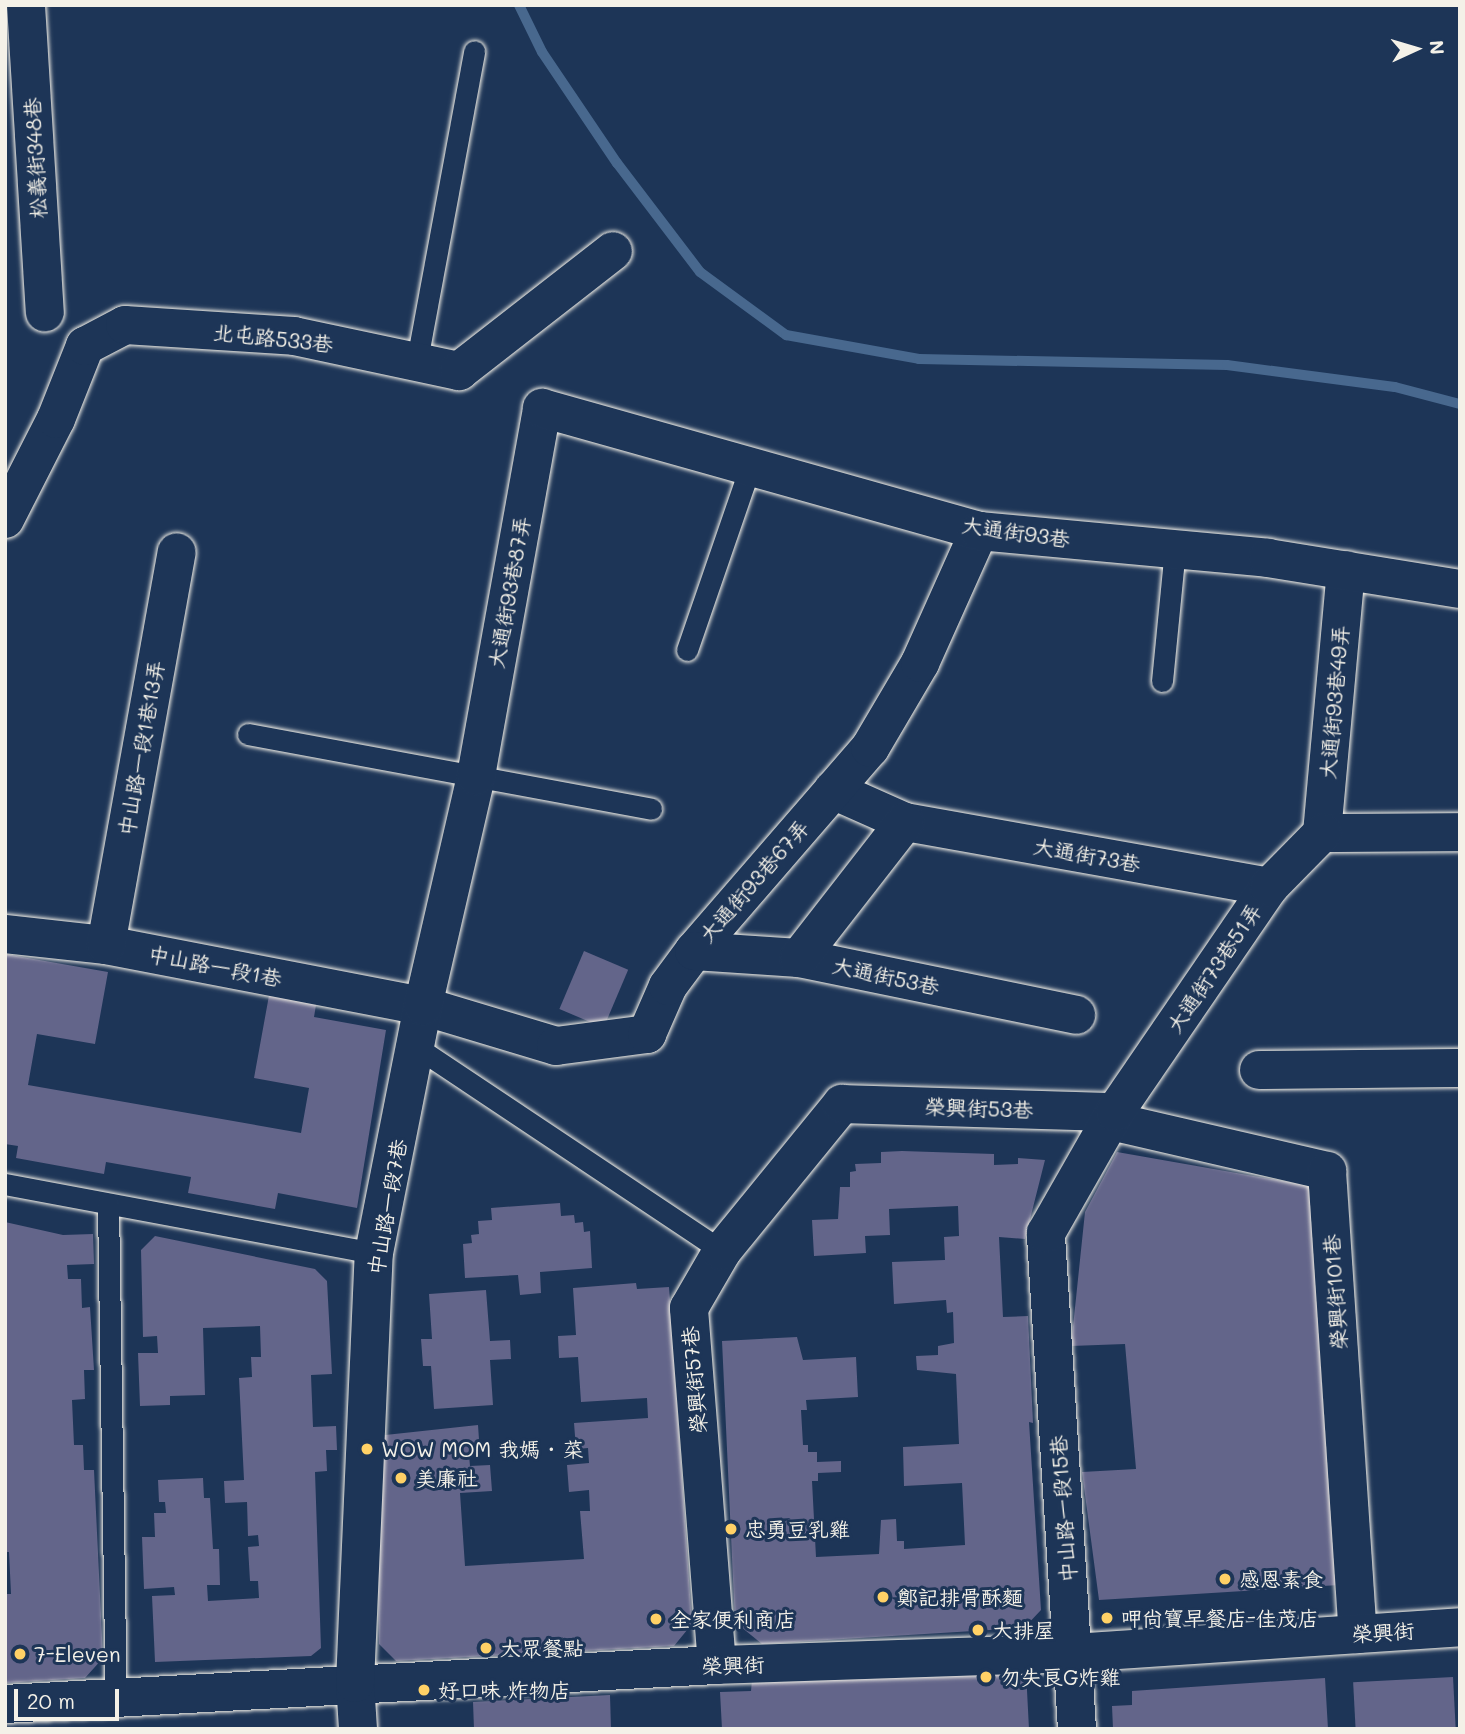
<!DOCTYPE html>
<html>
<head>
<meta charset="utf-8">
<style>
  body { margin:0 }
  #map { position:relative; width:1465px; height:1734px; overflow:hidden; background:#1d3557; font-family:Mali,"LXGW WenKai TC",sans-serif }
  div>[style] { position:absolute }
  .stream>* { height:10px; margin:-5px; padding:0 5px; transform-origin:5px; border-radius:5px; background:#48688e }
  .building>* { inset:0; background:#63658a; transform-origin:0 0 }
  .roads { filter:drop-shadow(0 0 2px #f4f1e8) drop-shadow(0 0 2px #f4f1e8) }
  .lane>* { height:21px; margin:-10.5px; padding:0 10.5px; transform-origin:10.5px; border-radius:10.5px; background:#1d3557 }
  .street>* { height:38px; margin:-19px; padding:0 19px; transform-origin:19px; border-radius:19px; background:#1d3557 }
  .dots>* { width:19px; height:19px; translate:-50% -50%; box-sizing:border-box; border:4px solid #1d3557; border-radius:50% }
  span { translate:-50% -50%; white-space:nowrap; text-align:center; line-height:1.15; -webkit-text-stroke:6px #1d3557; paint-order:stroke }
  .street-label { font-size:21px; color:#f4f1e8 }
  .poi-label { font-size:21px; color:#f4f1e8 }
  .left { translate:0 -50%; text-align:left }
  .frame { position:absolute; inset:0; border:7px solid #f4f1e8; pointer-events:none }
  .north { position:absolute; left:1381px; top:14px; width:70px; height:70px; -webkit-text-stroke:5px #1d3557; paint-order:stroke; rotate:86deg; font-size:19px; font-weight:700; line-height:28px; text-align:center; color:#f4f1e8 }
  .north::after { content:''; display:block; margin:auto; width:24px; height:32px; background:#f4f1e8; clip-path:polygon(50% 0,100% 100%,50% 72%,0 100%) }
  .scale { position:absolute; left:14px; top:1689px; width:105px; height:32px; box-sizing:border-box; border:4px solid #f4f1e8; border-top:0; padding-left:9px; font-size:21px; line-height:24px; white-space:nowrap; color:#f4f1e8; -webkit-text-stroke:5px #1d3557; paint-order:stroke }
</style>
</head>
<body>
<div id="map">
  <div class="stream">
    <div style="left:519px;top:5px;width:52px;rotate:63.9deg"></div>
    <div style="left:542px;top:52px;width:134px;rotate:56deg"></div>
    <div style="left:617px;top:163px;width:137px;rotate:52.7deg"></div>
    <div style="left:700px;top:272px;width:107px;rotate:36.2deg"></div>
    <div style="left:786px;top:335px;width:135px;rotate:10.2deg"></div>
    <div style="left:919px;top:359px;width:308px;rotate:1.1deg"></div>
    <div style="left:1227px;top:365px;width:169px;rotate:7.5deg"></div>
    <div style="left:1395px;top:387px;width:67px;rotate:14.7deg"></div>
  </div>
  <div class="building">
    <div style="left:584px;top:951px;width:48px;height:63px;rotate:23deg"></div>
    <div style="clip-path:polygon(5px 954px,108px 972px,95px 1044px,37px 1034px,28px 1085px,301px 1133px,309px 1088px,254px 1078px,270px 990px,317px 999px,314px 1017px,386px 1030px,357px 1208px,278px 1193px,275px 1209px,188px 1193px,191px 1177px,106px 1162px,104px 1174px,16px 1158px,18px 1146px,5px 1144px)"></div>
    <div style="clip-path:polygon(902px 1151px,994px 1154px,994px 1165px,1018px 1164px,1018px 1158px,1045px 1160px,1025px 1239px,999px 1237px,1003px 1317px,1028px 1316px,1033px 1423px,1029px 1422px,1041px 1610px,1024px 1628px,762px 1644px,735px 1622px,722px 1341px,797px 1337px,803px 1360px,856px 1357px,858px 1397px,806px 1400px,807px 1410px,801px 1410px,803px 1445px,808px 1445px,808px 1452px,817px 1452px,817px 1462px,841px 1461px,841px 1472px,818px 1473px,818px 1481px,812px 1481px,816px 1557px,879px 1554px,881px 1520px,896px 1519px,897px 1541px,904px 1541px,904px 1549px,965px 1545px,962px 1483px,904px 1486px,903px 1447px,959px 1444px,956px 1374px,917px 1370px,916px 1356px,938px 1355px,938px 1346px,954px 1343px,953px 1312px,947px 1313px,946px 1300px,894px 1304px,892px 1262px,945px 1260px,944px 1237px,959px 1236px,958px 1206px,889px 1209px,890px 1235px,865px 1236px,866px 1253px,814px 1256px,812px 1220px,838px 1219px,840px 1187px,850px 1187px,850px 1172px,856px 1171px,855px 1164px,881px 1163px,881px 1152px)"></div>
    <div style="clip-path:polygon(1117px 1152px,1311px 1186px,1339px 1585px,1099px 1600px,1082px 1472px,1136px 1469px,1125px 1344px,1071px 1346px,1085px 1212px)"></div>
    <div style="clip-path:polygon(560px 1203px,561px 1216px,574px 1215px,575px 1223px,583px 1222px,584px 1232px,590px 1231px,592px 1268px,540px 1272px,541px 1293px,520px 1295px,518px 1275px,465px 1278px,463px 1244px,472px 1243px,471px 1235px,479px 1234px,478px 1221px,492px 1220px,491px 1208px)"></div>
    <div style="clip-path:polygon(5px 1222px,63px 1235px,93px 1234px,94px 1264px,67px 1265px,68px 1279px,81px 1279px,82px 1308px,90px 1307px,94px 1370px,84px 1370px,85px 1399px,72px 1400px,74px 1445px,83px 1445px,84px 1470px,94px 1470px,103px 1658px,85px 1678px,5px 1683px,5px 1594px,11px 1594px,9px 1552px,5px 1552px)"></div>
    <div style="clip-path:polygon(155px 1236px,315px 1269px,327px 1281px,332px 1374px,311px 1375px,313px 1427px,336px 1426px,337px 1450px,326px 1450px,327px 1471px,315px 1472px,321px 1648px,311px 1656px,155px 1662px,152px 1596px,175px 1595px,174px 1587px,144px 1589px,142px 1537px,155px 1537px,154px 1513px,166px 1513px,165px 1502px,159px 1502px,158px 1480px,203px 1478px,204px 1498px,210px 1498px,213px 1549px,219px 1549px,220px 1585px,207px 1585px,208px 1601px,259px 1598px,258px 1581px,250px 1581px,248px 1547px,259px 1546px,258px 1535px,248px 1536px,247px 1502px,225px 1503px,224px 1481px,244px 1480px,239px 1378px,252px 1377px,251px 1357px,261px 1357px,260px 1326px,203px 1328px,205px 1395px,170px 1396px,170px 1405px,140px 1406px,138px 1353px,158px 1353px,157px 1336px,143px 1337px,141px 1250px)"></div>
    <div style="clip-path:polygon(636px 1283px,637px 1289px,669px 1287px,692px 1624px,674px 1646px,396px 1661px,379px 1644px,376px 1436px,478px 1425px,480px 1454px,469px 1455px,470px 1466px,490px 1465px,492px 1491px,460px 1493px,465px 1566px,584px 1559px,580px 1511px,590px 1511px,589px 1490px,569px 1492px,567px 1465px,589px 1463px,588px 1448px,576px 1449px,574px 1423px,648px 1418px,647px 1398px,581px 1402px,578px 1357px,559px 1358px,558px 1336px,576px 1335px,573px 1288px)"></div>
    <div style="clip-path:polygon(486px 1290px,490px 1341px,510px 1340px,511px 1359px,490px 1360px,493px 1405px,434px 1409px,431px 1366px,423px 1366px,421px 1339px,432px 1339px,429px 1294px)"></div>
    <div style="clip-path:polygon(1026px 1671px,1029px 1729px,722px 1729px,720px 1692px,751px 1691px,752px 1680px)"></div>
    <div style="left:1453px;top:1677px;width:52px;height:100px;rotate:87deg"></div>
    <div style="clip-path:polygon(1325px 1678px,1328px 1729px,1113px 1729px,1112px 1706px,1132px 1705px,1132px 1691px)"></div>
    <div style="clip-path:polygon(610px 1695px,611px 1729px,474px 1729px,473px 1702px)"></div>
  </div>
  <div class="roads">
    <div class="lane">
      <div style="left:417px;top:360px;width:314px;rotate:-79.5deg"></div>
      <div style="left:687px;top:650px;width:194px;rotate:-71deg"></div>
      <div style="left:1162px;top:681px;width:133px;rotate:-84.4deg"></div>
      <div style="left:248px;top:734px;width:410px;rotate:10.5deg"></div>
      <div style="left:418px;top:1048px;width:366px;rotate:33.7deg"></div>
      <div style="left:5px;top:1184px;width:375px;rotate:10.6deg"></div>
      <div style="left:108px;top:1204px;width:493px;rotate:89.1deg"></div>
    </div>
    <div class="street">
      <div style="left:26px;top:5px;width:308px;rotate:86.5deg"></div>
      <div style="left:5px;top:519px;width:112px;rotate:-63deg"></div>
      <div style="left:56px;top:419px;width:79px;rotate:-68.3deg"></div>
      <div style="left:85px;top:346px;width:45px;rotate:-27.7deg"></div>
      <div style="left:125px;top:325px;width:169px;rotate:3.7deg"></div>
      <div style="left:294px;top:336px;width:169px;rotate:12deg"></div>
      <div style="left:459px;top:371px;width:195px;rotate:-37.9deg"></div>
      <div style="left:833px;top:790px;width:79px;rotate:24deg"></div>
      <div style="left:905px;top:822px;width:370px;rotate:10.1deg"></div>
      <div style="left:1322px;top:833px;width:264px;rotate:-84.8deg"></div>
      <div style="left:1322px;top:833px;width:138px;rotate:-0.4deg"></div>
      <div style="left:5px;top:934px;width:102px;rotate:6.2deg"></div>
      <div style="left:106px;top:945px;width:323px;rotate:10.9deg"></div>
      <div style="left:423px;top:1006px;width:139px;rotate:16.7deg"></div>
      <div style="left:556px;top:1046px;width:92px;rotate:-7.5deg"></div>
      <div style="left:647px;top:1034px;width:52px;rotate:-66.4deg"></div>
      <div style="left:668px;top:986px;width:44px;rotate:-53.4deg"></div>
      <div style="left:694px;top:951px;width:269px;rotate:-49.1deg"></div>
      <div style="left:870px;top:748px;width:99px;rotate:-59.5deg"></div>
      <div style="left:920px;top:663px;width:145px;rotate:-65.9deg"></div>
      <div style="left:106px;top:945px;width:399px;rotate:-79.8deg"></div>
      <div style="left:694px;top:951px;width:105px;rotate:3.8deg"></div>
      <div style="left:799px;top:958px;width:283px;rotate:11.6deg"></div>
      <div style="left:799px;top:958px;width:172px;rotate:-52.1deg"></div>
      <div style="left:1259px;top:1070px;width:201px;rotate:-0.6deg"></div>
      <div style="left:1111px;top:1121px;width:222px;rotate:13deg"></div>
      <div style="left:1327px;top:1171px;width:464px;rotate:86.2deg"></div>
      <div style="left:717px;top:1665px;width:358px;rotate:-94.5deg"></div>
      <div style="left:689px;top:1308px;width:66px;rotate:-59.9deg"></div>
      <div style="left:722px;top:1251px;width:190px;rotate:-50.8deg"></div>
      <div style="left:842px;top:1104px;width:273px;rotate:1.7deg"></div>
      <div style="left:5px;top:1704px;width:713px;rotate:-3.14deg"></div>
      <div style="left:717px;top:1665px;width:356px;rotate:-1.9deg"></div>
      <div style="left:1073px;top:1653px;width:388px;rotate:-3.8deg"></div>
      <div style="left:358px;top:1729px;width:46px;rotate:-93.7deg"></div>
      <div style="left:355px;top:1683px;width:430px;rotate:-87.5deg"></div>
      <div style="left:374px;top:1253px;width:252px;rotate:-78.8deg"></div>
      <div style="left:423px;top:1006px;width:236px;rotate:-77deg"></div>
      <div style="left:476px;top:776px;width:374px;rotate:-79.8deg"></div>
      <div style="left:542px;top:408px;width:454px;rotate:15.7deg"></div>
      <div style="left:979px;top:531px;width:290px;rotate:5.3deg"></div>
      <div style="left:1268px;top:558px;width:194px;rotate:9.2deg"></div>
      <div style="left:1077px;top:1729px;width:497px;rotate:-93.6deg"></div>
      <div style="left:1046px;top:1233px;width:139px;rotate:-60.3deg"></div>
      <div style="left:1115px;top:1112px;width:273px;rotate:-55.6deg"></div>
      <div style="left:1269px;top:887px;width:76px;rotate:-45.5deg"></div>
    </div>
  </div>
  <div class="dots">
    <div style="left:367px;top:1449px;background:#ffd166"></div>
    <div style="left:401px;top:1478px;background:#ffd166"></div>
    <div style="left:731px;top:1529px;background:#ffd166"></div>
    <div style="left:1225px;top:1579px;background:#ffd166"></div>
    <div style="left:883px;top:1597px;background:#ffd166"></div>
    <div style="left:1107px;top:1618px;background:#ffd166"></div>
    <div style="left:656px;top:1619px;background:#ffd166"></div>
    <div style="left:978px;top:1630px;background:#ffd166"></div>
    <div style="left:486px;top:1648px;background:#ffd166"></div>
    <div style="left:20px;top:1654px;background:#ffd166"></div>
    <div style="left:986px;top:1677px;background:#ffd166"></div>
    <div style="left:424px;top:1690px;background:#ffd166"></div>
  </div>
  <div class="street-label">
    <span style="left:35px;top:158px;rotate:-93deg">松義街348巷</span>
    <span style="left:273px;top:338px;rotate:6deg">北屯路533巷</span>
    <span style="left:1016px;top:532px;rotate:8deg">大通街93巷</span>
    <span style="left:509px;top:592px;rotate:-80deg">大通街93巷87弄</span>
    <span style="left:1334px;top:702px;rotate:-85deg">大通街93巷49弄</span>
    <span style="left:141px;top:748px;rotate:-80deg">中山路一段1巷13弄</span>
    <span style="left:1087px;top:855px;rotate:10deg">大通街73巷</span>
    <span style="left:754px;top:881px;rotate:-49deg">大通街93巷67弄</span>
    <span style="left:215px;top:966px;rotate:11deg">中山路一段1巷</span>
    <span style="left:1214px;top:968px;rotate:-56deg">大通街73巷51弄</span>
    <span style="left:886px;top:976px;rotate:12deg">大通街53巷</span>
    <span style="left:979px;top:1108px;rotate:2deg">榮興街53巷</span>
    <span style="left:387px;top:1207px;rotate:-80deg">中山路一段7巷</span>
    <span style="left:1335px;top:1292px;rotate:-94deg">榮興街101巷</span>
    <span style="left:694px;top:1380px;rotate:-95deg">榮興街57巷</span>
    <span style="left:1063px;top:1509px;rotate:-94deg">中山路一段15巷</span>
    <span style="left:1383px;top:1632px;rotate:-4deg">榮興街</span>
    <span style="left:733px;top:1665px;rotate:-2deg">榮興街</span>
  </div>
  <div class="poi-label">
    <span class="left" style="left:381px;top:1449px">WOW MOM 我媽 · 菜</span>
    <span class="left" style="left:415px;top:1478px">美廉社</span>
    <span class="left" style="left:745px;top:1529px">忠勇豆乳雞</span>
    <span class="left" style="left:1239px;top:1579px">感恩素食</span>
    <span class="left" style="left:897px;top:1597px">鄭記排骨酥麵</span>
    <span class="left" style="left:1121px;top:1618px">呷尚寶早餐店-佳茂店</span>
    <span class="left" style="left:670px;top:1619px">全家便利商店</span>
    <span class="left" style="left:992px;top:1630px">大排屋</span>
    <span class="left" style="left:500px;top:1648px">大眾餐點</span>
    <span class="left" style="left:34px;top:1654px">7-Eleven</span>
    <span class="left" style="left:1000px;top:1677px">勿失良G炸雞</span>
    <span class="left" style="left:438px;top:1690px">好口味 炸物店</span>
  </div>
  <div class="frame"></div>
  <div class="north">N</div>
  <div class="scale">20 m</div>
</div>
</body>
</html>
